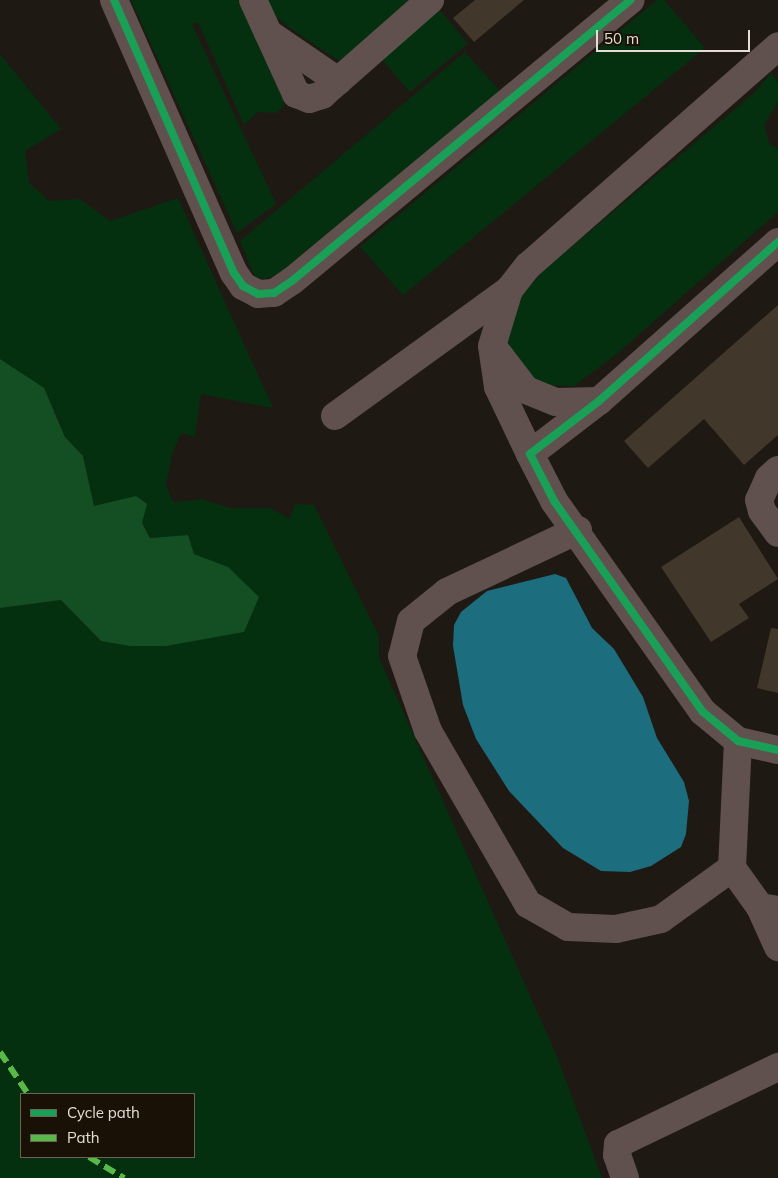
<!DOCTYPE html>
<html>
<head>
<meta charset="utf-8">
<style>
  body { margin:0 }
  #map { position:relative; width:778px; height:1178px; overflow:hidden; background:#1f1913; font-family:Mulish,sans-serif }
  div>[style] { position:absolute }
  .green>* { inset:0; background:#043010; transform-origin:0 0 }
  .forest>* { inset:0; background:#134f23 }
  .water>* { inset:0; background:#1c6d7d }
  .building>* { inset:0; background:#41372a }
  .minor>* { height:28px; margin:-14px; padding:0 14px; transform-origin:14px; border-radius:14px; background:#60504e }
  .quiet>* { height:6px; margin-top:-3px; transform-origin:0; background:repeating-linear-gradient(90deg,#58b947 0 12px,transparent 0 18px) }
  .cycleway>* { height:8px; margin:-4px; padding:0 4px; transform-origin:4px; border-radius:4px; background:#1a9f57 }
  span { translate:-50% -50%; white-space:nowrap; text-align:center; line-height:1.15; -webkit-text-stroke:4px #1a1106; paint-order:stroke }
  .legend { position:absolute; left:20px; top:1093px; width:175px; height:65px; box-sizing:border-box; background:#1a1106; border:1px solid #6b6359; margin:0; padding:6px 9px; list-style:none; font-size:15px; color:#e4ddd5 }
  .legend li { display:flex; align-items:center; gap:10px; height:25px }
  .legend b { width:25px; border:1px solid #6b6359 }
  .scale { position:absolute; left:596px; top:30px; width:154px; height:22px; box-sizing:border-box; border:2px solid #e4ddd5; border-top:0; padding-left:6px; font-size:15px; line-height:18px; white-space:nowrap; color:#e4ddd5; -webkit-text-stroke:4px #1a1106; paint-order:stroke }
</style>
</head>
<body>
<div id="map">
  <div class="green">
    <div style="clip-path:polygon(131px 0,238px 0,283px 99px,284px 106px,276px 113px,258px 112px,244px 125px,198px 22px,192px 24px,276px 204px,237px 233px)"></div>
    <div style="clip-path:polygon(263px 0,409px 0,410px 3px,339px 61px,290px 28px,268px 10px)"></div>
    <div style="clip-path:polygon(657px 0,664px 0,705px 48px,403px 295px,360px 247px)"></div>
    <div style="left:439px;top:9px;width:45px;height:76px;rotate:50deg"></div>
    <div style="clip-path:polygon(465px 52px,500px 91px,277px 275px,262px 279px,254px 275px,240px 241px)"></div>
    <div style="clip-path:polygon(evenodd,0 54px,61px 129px,25px 151px,29px 183px,49px 201px,80px 199px,110px 221px,178px 198px,273px 408px,201px 394px,195px 437px,181px 433px,172px 454px,166px 485px,173px 502px,202px 499px,230px 508px,270px 508px,290px 519px,295px 504px,314px 505px,379px 636px,379px 658px,556px 1054px,602px 1178px,0 1178px,0 608px,61px 600px,101px 641px,166px 646px,207px 559px,194px 554px,188px 535px,151px 538px,142px 523px,94px 506px,83px 456px,65px 437px,56px 413px,0 359px,0 54px,21px 1094px,194px 1094px,194px 1157px,21px 1157px,21px 1094px)"></div>
    <div style="clip-path:polygon(771px 73px,778px 82px,778px 102px,764px 125px,769px 143px,778px 149px,778px 212px,619px 352px,574px 386px,537px 385px,511px 357px,508px 343px,520px 297px,544px 270px,754px 93px)"></div>
  </div>
  <div class="forest">
    <div style="clip-path:polygon(0 359px,44px 388px,65px 437px,83px 456px,94px 506px,136px 496px,147px 504px,142px 523px,150px 538px,188px 535px,194px 554px,228px 567px,259px 597px,244px 632px,166px 646px,130px 646px,101px 641px,61px 600px,0 608px)"></div>
  </div>
  <div class="water">
    <div style="clip-path:polygon(555px 574px,566px 578px,592px 628px,614px 649px,643px 697px,657px 738px,684px 782px,689px 801px,686px 834px,681px 847px,651px 866px,630px 872px,601px 871px,563px 848px,509px 791px,476px 739px,463px 705px,453px 646px,454px 625px,461px 612px,487px 591px)"></div>
  </div>
  <div class="building">
    <div style="clip-path:polygon(475px 0,524px 0,474px 42px,453px 18px)"></div>
    <div style="clip-path:polygon(778px 305px,778px 435px,744px 465px,704px 419px,648px 468px,624px 441px)"></div>
    <div style="clip-path:polygon(739px 517px,778px 579px,739px 604px,749px 618px,711px 642px,661px 567px)"></div>
    <div style="clip-path:polygon(771px 628px,778px 629px,778px 693px,757px 688px)"></div>
  </div>
  <div class="minor">
    <div style="left:114px;top:0;width:298px;rotate:66.3deg"></div>
    <div style="left:234px;top:273px;width:16px;rotate:55deg"></div>
    <div style="left:243px;top:286px;width:17px;rotate:28deg"></div>
    <div style="left:258px;top:294px;width:16px;rotate:-4deg"></div>
    <div style="left:274px;top:293px;width:22px;rotate:-34deg"></div>
    <div style="left:292px;top:281px;width:440px;rotate:-39.7deg"></div>
    <div style="left:253px;top:0;width:103px;rotate:65.4deg"></div>
    <div style="left:296px;top:94px;width:14px;rotate:21deg"></div>
    <div style="left:309px;top:99px;width:14px;rotate:-17deg"></div>
    <div style="left:322px;top:95px;width:144px;rotate:-41.3deg"></div>
    <div style="left:268px;top:33px;width:85px;rotate:34.4deg"></div>
    <div style="left:778px;top:242px;width:239px;rotate:138.4deg"></div>
    <div style="left:599px;top:401px;width:87px;rotate:142.5deg"></div>
    <div style="left:530px;top:454px;width:53px;rotate:62.9deg"></div>
    <div style="left:554px;top:501px;width:258px;rotate:54.8deg"></div>
    <div style="left:703px;top:712px;width:45px;rotate:39.6deg"></div>
    <div style="left:738px;top:741px;width:41px;rotate:12.7deg"></div>
    <div style="left:493px;top:347px;width:54px;rotate:52.5deg"></div>
    <div style="left:526px;top:390px;width:32px;rotate:22deg"></div>
    <div style="left:556px;top:402px;width:43px;rotate:-1.3deg"></div>
    <div style="left:335px;top:416px;width:215px;rotate:-35.9deg"></div>
    <div style="left:530px;top:454px;width:74px;rotate:-115.5deg"></div>
    <div style="left:498px;top:387px;width:41px;rotate:-98.3deg"></div>
    <div style="left:492px;top:346px;width:59px;rotate:-73.1deg"></div>
    <div style="left:509px;top:290px;width:31px;rotate:-52deg"></div>
    <div style="left:528px;top:266px;width:333px;rotate:-41.3deg"></div>
    <div style="left:778px;top:470px;width:12px;rotate:138deg"></div>
    <div style="left:769px;top:478px;width:24px;rotate:114deg"></div>
    <div style="left:759px;top:500px;width:11px;rotate:75deg"></div>
    <div style="left:762px;top:511px;width:27px;rotate:54deg"></div>
    <div style="left:578px;top:530px;width:145px;rotate:154.7deg"></div>
    <div style="left:447px;top:592px;width:46px;rotate:141.1deg"></div>
    <div style="left:411px;top:621px;width:36px;rotate:104deg"></div>
    <div style="left:402px;top:656px;width:79px;rotate:70.9deg"></div>
    <div style="left:428px;top:731px;width:200px;rotate:60deg"></div>
    <div style="left:528px;top:904px;width:46px;rotate:29.9deg"></div>
    <div style="left:568px;top:927px;width:48px;rotate:2.4deg"></div>
    <div style="left:616px;top:929px;width:46px;rotate:-12.5deg"></div>
    <div style="left:661px;top:919px;width:87px;rotate:-35.7deg"></div>
    <div style="left:738px;top:741px;width:127px;rotate:92.7deg"></div>
    <div style="left:732px;top:868px;width:48px;rotate:54.3deg"></div>
    <div style="left:760px;top:907px;width:18px;rotate:9deg"></div>
    <div style="left:760px;top:907px;width:44px;rotate:65.8deg"></div>
    <div style="left:625px;top:1178px;width:24px;rotate:-109deg"></div>
    <div style="left:617px;top:1155px;width:11px;rotate:-85deg"></div>
    <div style="left:618px;top:1144px;width:178px;rotate:-25.7deg"></div>
  </div>
  <div class="quiet">
    <div style="left:0;top:1052px;width:50px;rotate:56.3deg"></div>
    <div style="left:89px;top:1157px;width:41px;rotate:31deg"></div>
  </div>
  <div class="cycleway">
    <div style="left:114px;top:0;width:298px;rotate:66.3deg"></div>
    <div style="left:234px;top:273px;width:16px;rotate:55deg"></div>
    <div style="left:243px;top:286px;width:17px;rotate:28deg"></div>
    <div style="left:258px;top:294px;width:16px;rotate:-4deg"></div>
    <div style="left:274px;top:293px;width:22px;rotate:-34deg"></div>
    <div style="left:292px;top:281px;width:440px;rotate:-39.7deg"></div>
    <div style="left:778px;top:242px;width:239px;rotate:138.4deg"></div>
    <div style="left:599px;top:401px;width:87px;rotate:142.5deg"></div>
    <div style="left:530px;top:454px;width:53px;rotate:62.9deg"></div>
    <div style="left:554px;top:501px;width:258px;rotate:54.8deg"></div>
    <div style="left:703px;top:712px;width:45px;rotate:39.6deg"></div>
    <div style="left:738px;top:741px;width:41px;rotate:12.7deg"></div>
  </div>
  <ul class="legend">
  <li><b style="height:6px;background:#1a9f57"></b>Cycle path</li>
  <li><b style="height:6px;background:#58b947"></b>Path</li>
  </ul>
  <div class="scale">50 m</div>
</div>
</body>
</html>
